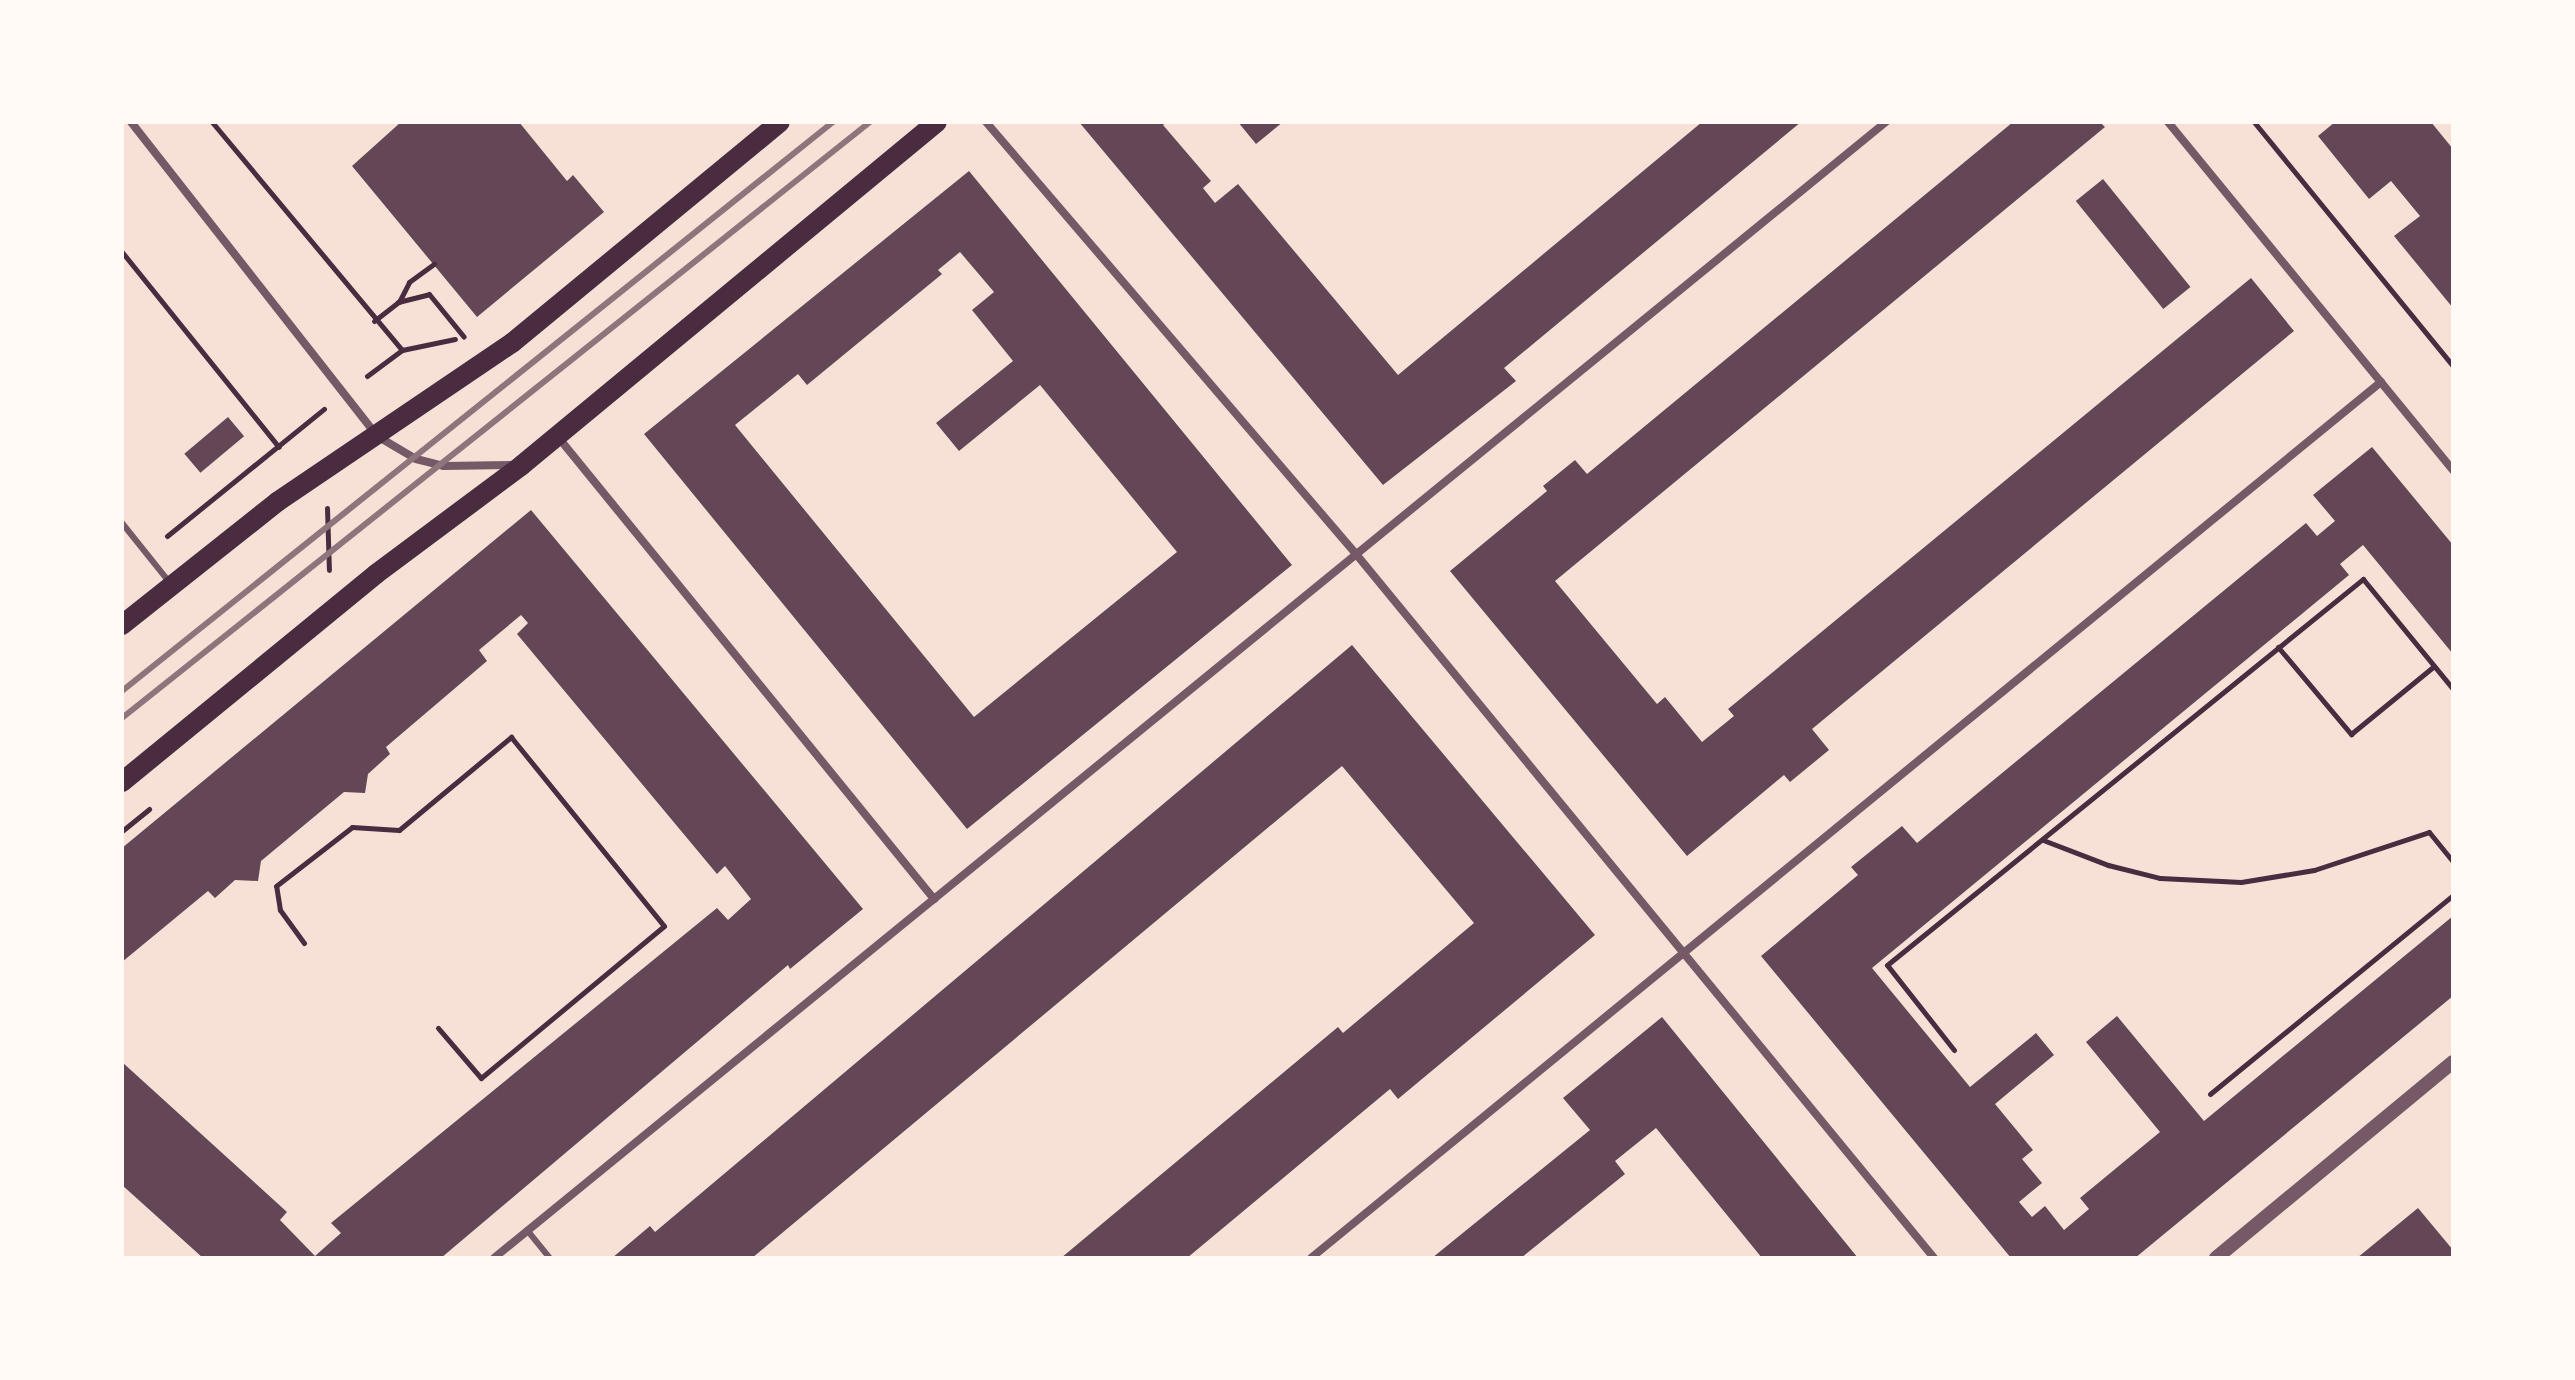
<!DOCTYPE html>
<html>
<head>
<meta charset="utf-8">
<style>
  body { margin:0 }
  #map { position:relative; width:2575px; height:1380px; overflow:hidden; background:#f7e1d7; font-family:Roboto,sans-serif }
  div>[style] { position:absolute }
  .building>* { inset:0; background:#644757; transform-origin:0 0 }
  .path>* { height:5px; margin:-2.5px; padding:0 2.5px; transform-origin:2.5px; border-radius:2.5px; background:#4a2c40 }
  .service>* { height:6px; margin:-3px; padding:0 3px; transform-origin:3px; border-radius:3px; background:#755966 }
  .minor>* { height:8px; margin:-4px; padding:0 4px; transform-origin:4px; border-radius:4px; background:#755966 }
  .tertiary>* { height:14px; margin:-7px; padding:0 7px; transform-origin:7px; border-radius:7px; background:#755966 }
  .primary>* { height:20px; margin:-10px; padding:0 10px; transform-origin:10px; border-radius:10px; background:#4a2c40 }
  .rail>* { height:6px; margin:-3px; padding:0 3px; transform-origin:3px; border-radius:3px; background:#8f747c }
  span { translate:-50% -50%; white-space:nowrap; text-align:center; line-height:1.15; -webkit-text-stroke:6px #fffaf5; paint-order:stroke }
  .frame { position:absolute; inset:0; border:124px solid #fffaf5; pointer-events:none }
</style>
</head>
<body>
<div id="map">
  <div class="building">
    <div style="clip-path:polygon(401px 122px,519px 122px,567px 181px,573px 175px,604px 212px,477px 317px,352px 166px)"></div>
    <div style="clip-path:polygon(1079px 122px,1167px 122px,1163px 125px,1211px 181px,1203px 188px,1215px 203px,1238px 184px,1398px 375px,1702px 122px,1801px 122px,1504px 368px,1516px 381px,1383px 485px)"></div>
    <div style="clip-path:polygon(1238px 122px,1283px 122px,1256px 144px)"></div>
    <div style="clip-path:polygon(2013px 122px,2100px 122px,2105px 127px,1555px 581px,1657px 704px,1665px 697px,1702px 742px,1734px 716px,1728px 709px,2251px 278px,2294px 331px,1812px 729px,1829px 750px,1790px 782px,1784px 775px,1687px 856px,1450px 571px,1547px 491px,1543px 486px,1575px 460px,1587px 474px)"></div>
    <div style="clip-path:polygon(2335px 122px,2431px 122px,2453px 149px,2453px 308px,2394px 236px,2420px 216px,2391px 181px,2369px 199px,2318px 136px)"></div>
    <div style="clip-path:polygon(evenodd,969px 171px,1292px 565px,967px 829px,644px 434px,969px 171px,960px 252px,994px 292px,972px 310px,1013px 361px,936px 423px,959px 451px,1040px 385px,1177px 552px,974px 717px,735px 425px,798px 374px,807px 385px,942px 274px,938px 270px,960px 252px)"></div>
    <div style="left:2103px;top:179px;width:139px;height:35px;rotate:51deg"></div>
    <div style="left:228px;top:417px;width:25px;height:57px;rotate:50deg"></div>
    <div style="clip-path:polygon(2372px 447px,2453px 545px,2453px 654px,2363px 545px,2340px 564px,2349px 575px,1872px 968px,1970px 1087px,2036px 1033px,2054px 1055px,1995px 1104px,2033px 1150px,2022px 1159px,2042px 1183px,2019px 1202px,2032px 1217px,2045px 1206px,2064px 1230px,2089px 1209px,2080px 1198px,2160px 1132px,2086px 1042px,2117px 1016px,2204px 1121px,2453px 916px,2453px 996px,2135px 1258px,2011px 1258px,1761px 956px,1858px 875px,1851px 867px,1902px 826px,1917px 843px,2306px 523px,2317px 536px,2335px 521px,2313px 495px)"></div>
    <div style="clip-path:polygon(531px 510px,863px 909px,790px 969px,788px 965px,441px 1258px,203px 1258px,122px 1185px,122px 1062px,287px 1212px,280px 1220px,315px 1256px,341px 1233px,331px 1223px,717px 908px,728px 920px,751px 899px,725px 866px,717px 874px,517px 634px,528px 623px,521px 615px,479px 650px,487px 661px,386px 747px,390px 754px,368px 774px,365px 793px,344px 792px,261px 861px,258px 881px,235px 880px,215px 898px,208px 891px,122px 962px,122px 848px)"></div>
    <div style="clip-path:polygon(1352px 645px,1595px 935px,1398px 1099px,1390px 1089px,1187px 1258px,1061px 1258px,1338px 1027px,1343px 1033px,1474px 923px,1342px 766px,752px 1258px,612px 1258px,650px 1226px,655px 1232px)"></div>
    <div style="clip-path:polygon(1662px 1017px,1858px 1258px,1762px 1258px,1656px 1128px,1615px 1161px,1625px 1174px,1521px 1258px,1432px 1258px,1590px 1130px,1563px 1098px)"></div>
    <div style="clip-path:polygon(2418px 1208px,2453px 1250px,2453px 1258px,2357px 1258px)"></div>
  </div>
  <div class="path">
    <div style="left:212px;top:122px;width:297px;rotate:50.2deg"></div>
    <div style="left:2254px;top:122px;width:315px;rotate:50.8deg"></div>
    <div style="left:122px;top:252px;width:250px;rotate:51.2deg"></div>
    <div style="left:399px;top:302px;width:22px;rotate:-63deg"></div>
    <div style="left:409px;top:282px;width:31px;rotate:-36deg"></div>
    <div style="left:374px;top:321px;width:31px;rotate:-38deg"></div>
    <div style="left:398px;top:302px;width:32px;rotate:-14deg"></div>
    <div style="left:429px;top:294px;width:55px;rotate:50.9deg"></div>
    <div style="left:367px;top:376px;width:44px;rotate:-36.6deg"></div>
    <div style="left:402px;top:350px;width:54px;rotate:-11.7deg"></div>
    <div style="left:327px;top:508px;width:62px;rotate:88.2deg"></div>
    <div style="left:167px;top:536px;width:202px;rotate:-39deg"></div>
    <div style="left:2278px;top:647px;width:114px;rotate:50deg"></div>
    <div style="left:2351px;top:734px;width:107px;rotate:-39.3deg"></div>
    <div style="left:122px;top:831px;width:35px;rotate:-39deg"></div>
    <div style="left:2043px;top:840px;width:70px;rotate:21deg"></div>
    <div style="left:2108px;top:865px;width:54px;rotate:14deg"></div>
    <div style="left:2160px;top:878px;width:81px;rotate:2.8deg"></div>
    <div style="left:2241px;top:882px;width:74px;rotate:-9.3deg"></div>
    <div style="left:2314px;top:870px;width:121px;rotate:-18.3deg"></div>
    <div style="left:2429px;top:832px;width:38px;rotate:51deg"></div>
    <div style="left:304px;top:943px;width:41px;rotate:-126deg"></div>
    <div style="left:280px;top:910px;width:24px;rotate:-99deg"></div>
    <div style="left:276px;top:886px;width:96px;rotate:-37.8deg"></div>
    <div style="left:352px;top:827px;width:47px;rotate:3.7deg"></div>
    <div style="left:399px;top:830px;width:146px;rotate:-39.7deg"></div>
    <div style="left:511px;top:737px;width:243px;rotate:51deg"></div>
    <div style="left:664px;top:926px;width:238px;rotate:140.3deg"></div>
    <div style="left:481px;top:1078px;width:66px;rotate:-130.7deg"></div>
    <div style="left:1954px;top:1050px;width:108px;rotate:-128.2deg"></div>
    <div style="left:1887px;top:965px;width:613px;rotate:-39.04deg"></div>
    <div style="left:2363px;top:579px;width:142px;rotate:50.7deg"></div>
    <div style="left:2210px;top:1094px;width:314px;rotate:-39.3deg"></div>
  </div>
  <div class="service">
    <div style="left:122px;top:523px;width:77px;rotate:51.3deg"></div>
    <div style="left:527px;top:1230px;width:36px;rotate:51deg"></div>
  </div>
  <div class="minor">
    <div style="left:131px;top:122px;width:399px;rotate:51.9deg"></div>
    <div style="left:377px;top:436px;width:45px;rotate:30.5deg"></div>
    <div style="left:416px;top:459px;width:29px;rotate:14deg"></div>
    <div style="left:444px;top:466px;width:70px;rotate:-0.8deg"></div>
    <div style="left:986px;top:122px;width:569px;rotate:49.42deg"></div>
    <div style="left:1356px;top:554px;width:911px;rotate:50.61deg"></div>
    <div style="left:2168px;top:122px;width:450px;rotate:50.7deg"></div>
    <div style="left:558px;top:437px;width:596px;rotate:50.86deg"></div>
    <div style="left:494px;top:1258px;width:1797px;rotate:-39.22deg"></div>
    <div style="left:1311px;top:1258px;width:1383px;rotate:-39.31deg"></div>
  </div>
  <div class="tertiary">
    <div style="left:2216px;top:1258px;width:308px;rotate:-39.6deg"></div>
  </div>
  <div class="primary">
    <div style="left:122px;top:625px;width:198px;rotate:-38.4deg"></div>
    <div style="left:277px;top:502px;width:284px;rotate:-34.1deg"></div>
    <div style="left:512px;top:343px;width:347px;rotate:-39.5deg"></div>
    <div style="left:122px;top:782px;width:328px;rotate:-39.3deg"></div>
    <div style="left:376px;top:574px;width:182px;rotate:-36.7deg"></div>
    <div style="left:522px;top:465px;width:538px;rotate:-39.57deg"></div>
  </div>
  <div class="rail">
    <div style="left:122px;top:691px;width:911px;rotate:-38.67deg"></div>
    <div style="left:122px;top:718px;width:956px;rotate:-38.55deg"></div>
  </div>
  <div class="frame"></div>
</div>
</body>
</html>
